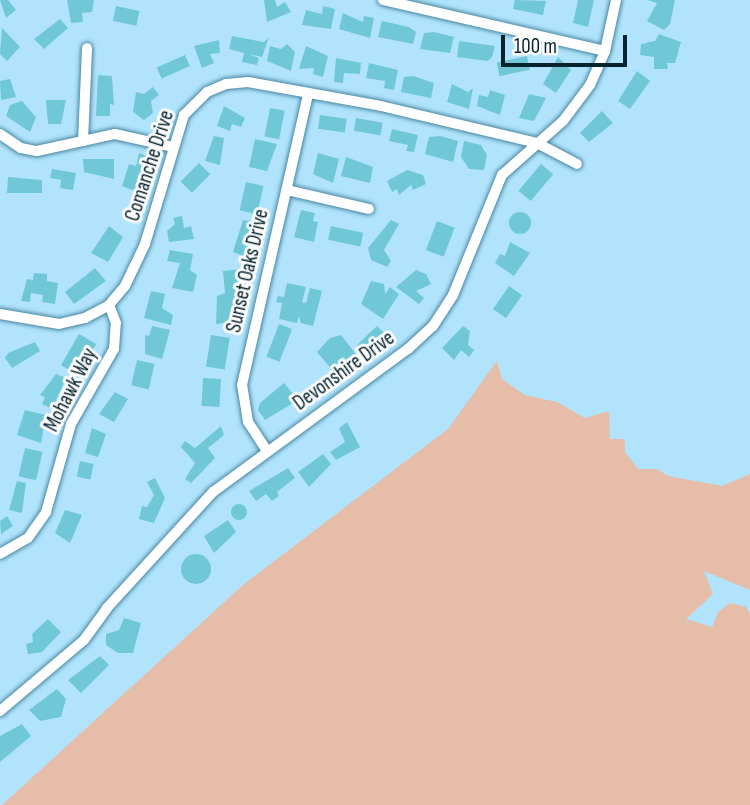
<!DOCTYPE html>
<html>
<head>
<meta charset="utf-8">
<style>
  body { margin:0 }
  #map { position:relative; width:750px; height:805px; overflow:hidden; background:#b1e4fc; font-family:"Sofia Sans Condensed",sans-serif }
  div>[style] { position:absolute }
  .green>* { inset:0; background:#e5bda8 }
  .building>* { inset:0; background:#70c8d6; transform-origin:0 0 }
  .round { border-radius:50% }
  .roads { filter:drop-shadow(0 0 2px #4887a3) drop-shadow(0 0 2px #4887a3) }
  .minor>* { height:10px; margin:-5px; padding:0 5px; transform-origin:5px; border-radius:5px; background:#fff }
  span { translate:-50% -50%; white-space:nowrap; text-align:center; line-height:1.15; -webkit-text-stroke:6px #fcfcfc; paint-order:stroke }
  .street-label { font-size:21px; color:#06222d }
  .scale { position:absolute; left:501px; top:35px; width:126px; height:32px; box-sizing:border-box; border:4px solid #06222d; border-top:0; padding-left:9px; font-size:21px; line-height:24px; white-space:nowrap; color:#06222d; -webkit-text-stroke:5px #fcfcfc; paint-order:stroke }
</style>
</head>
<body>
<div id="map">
  <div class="green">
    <div style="clip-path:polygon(497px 361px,502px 379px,525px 395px,557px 402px,585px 418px,609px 411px,610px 439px,625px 439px,625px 452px,638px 469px,657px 469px,668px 476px,722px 486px,750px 474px,750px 590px,704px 571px,713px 594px,686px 619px,712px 627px,719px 611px,730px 603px,746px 607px,750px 614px,750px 805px,2px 805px,244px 584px,448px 429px)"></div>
  </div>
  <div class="building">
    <div style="clip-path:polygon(0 0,8px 0,16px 10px,6px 18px)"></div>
    <div style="clip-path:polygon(67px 0,94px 0,92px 12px,82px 13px,83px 22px,71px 23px)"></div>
    <div style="clip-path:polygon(264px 0,275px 0,277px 7px,285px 2px,291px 12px,267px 22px)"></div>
    <div style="clip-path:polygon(515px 0,546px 1px,543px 15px,513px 9px)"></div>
    <div style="clip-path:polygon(578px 0,594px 0,588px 27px,573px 23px)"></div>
    <div style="clip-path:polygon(647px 0,675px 0,670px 24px,664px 30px,647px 21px,657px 3px)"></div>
    <div style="left:116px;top:6px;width:24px;height:15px;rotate:12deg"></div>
    <div style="clip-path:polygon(323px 6px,335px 9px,331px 29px,302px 25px,306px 10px,322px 14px)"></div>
    <div style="clip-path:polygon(343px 13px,363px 22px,364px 16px,374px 18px,370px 38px,339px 29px)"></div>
    <div style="clip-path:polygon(60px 19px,68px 28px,44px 49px,34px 39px)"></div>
    <div style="clip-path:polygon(382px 21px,409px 27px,416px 32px,413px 44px,378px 37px)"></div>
    <div style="clip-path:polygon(2px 28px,20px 47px,7px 61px,0 54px)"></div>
    <div style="clip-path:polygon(434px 32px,454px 37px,450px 53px,420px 49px,424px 33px)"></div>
    <div style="clip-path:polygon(659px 34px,681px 42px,675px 63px,667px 63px,668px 69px,654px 69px,654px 57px,640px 55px,641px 44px,655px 41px)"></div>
    <div style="clip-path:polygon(232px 36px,264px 42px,269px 37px,262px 57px,248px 54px,259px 58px,257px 65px,242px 62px,244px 53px,229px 49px)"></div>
    <div style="clip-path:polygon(219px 40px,220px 53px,210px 54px,214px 63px,202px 68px,194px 46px)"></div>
    <div style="clip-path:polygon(459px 41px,495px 46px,492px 57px,488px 61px,457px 57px)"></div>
    <div style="clip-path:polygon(287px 44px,295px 52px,291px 71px,267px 61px,270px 46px,281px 49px)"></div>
    <div style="clip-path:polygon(306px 46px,328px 56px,323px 77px,313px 74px,314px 68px,299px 69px)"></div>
    <div style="left:185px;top:55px;width:12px;height:31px;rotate:66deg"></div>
    <div style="left:527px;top:56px;width:14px;height:31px;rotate:78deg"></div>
    <div style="clip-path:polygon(558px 57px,571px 70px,556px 93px,543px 84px)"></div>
    <div style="clip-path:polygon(336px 58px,361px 63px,360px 74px,344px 73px,343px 83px,334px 82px)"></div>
    <div style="clip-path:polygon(369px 63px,398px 70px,394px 90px,384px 88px,385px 81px,366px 78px)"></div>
    <div style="clip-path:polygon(637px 71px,650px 81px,630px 109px,618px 101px)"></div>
    <div style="clip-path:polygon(98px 75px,112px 76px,114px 105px,110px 104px,110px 116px,96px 116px)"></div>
    <div style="clip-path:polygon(413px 76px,434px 83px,431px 98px,401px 92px,404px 77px)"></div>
    <div style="clip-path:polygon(10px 79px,16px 97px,1px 100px,0 81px)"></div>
    <div style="clip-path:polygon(452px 84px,468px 92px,473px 88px,469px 109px,447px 102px)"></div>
    <div style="clip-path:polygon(153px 87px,159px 95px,151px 101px,153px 113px,144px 120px,133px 112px,136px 92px,144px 94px)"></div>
    <div style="clip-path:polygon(490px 90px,505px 95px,500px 115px,477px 106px,479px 95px,488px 97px)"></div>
    <div style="clip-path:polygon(529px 94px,546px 98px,534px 121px,519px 118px)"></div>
    <div style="clip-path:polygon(46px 100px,66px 100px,61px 124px,48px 124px)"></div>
    <div style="clip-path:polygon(22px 101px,36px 117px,30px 132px,6px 116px,10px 105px)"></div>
    <div style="clip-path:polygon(224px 106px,245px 118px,241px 127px,232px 124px,230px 131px,217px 126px)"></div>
    <div style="left:270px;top:108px;width:15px;height:29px;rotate:11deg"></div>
    <div style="clip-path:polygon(602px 111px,613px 123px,589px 142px,580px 133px)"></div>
    <div style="left:320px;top:115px;width:27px;height:14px;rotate:8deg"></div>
    <div style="left:356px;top:118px;width:27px;height:13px;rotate:10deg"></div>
    <div style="clip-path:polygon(392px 129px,418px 135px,414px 152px,406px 151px,408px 145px,389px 141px)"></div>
    <div style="clip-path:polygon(214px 136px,224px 138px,220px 165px,205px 161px)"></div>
    <div style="clip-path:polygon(440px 136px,458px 141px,453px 162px,425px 154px,429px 137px)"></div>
    <div style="clip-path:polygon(255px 139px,277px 144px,267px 171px,249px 167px)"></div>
    <div style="clip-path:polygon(464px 141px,481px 145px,487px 155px,484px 170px,469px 169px,461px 157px)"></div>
    <div style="clip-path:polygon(139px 153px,149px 157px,140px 193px,122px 186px,129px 164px,136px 166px)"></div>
    <div style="clip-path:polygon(318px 153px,339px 159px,333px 183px,313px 174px)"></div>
    <div style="clip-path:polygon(346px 157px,373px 167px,370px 183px,341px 176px)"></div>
    <div style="clip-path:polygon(83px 159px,114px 159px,114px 179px,84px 172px)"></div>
    <div style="left:199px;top:163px;width:16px;height:26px;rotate:45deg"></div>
    <div style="left:541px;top:164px;width:16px;height:35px;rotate:40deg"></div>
    <div style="clip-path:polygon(52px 169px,76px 173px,73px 190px,60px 188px,61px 180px,50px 178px)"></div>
    <div style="clip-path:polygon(407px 170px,423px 175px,426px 184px,413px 190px,411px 185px,399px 195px,397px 189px,392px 192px,387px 181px)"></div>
    <div style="clip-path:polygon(8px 177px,42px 180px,42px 193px,7px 193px)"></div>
    <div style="left:246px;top:182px;width:18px;height:29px;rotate:13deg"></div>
    <div style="clip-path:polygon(301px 210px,315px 213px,313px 221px,318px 222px,314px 242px,294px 237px)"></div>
    <div class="round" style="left:509px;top:212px;width:22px;height:22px"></div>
    <div style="clip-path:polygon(182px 216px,184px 228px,191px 226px,194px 239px,169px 242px,167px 231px,175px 224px,173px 218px)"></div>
    <div style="clip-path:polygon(243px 220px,259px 223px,251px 259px,233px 252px)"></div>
    <div style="clip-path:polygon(391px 220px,399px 224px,384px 250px,391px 261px,387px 267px,371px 260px,368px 248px)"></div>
    <div style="left:437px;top:221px;width:19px;height:31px;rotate:21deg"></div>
    <div style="clip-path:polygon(109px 226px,123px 237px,108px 262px,91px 253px)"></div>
    <div style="left:331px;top:226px;width:33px;height:14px;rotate:12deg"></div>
    <div style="clip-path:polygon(510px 242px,530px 253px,514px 276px,495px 263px,500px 254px,505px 256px)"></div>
    <div style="clip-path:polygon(170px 250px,193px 254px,190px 270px,197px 275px,193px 292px,172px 288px,180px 263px,167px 261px)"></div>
    <div style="clip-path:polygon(95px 268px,106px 281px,74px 304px,65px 292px)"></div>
    <div style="clip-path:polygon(242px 269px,243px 289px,238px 290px,239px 306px,231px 312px,232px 322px,216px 324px,217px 296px,225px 293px,223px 271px)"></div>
    <div style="clip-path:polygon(416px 270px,426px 274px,431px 284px,416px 291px,424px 298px,419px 304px,396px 287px)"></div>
    <div style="clip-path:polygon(34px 273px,47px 274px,47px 281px,58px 283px,55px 304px,42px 302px,43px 295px,31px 293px,30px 302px,21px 301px,27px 279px,33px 280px)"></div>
    <div style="clip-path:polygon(371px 281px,384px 284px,385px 294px,390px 287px,399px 294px,383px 319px,361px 304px)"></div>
    <div style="clip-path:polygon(287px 283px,306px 287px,302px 302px,306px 303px,310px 288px,322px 291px,313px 326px,301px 323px,299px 316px,297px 323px,279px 319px,282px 303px,276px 302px,278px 296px,284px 297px)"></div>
    <div style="left:509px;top:286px;width:16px;height:28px;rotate:35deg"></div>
    <div style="clip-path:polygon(151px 291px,165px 294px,162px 308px,173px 315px,171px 325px,144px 318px)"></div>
    <div style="left:279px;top:324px;width:14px;height:35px;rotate:21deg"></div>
    <div style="clip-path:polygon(152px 326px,170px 330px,162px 359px,145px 354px,145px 335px,149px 336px)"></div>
    <div style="clip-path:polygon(377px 326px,387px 336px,365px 353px,357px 345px)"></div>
    <div style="clip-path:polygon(463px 326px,470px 331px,468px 345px,474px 350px,469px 357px,461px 350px,454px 360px,442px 348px)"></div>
    <div style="left:79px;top:334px;width:20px;height:36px;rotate:30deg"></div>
    <div style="left:211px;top:335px;width:19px;height:32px;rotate:9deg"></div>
    <div style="clip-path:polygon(341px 335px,359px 358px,351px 364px,343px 357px,332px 370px,317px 352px,330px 338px)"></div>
    <div style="clip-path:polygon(35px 342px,40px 351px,12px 368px,5px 358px,8px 353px)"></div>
    <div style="left:137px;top:360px;width:18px;height:26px;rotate:13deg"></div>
    <div style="clip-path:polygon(56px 374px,66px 378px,52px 409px,42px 404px,45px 397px,40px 395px)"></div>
    <div style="left:203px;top:378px;width:18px;height:28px;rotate:3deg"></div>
    <div style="clip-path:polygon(284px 383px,298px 400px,265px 420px,258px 410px,260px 403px)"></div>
    <div style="clip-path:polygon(115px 392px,128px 399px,114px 422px,99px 414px)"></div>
    <div style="clip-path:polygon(25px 410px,46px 415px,41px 443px,17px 435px)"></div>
    <div style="clip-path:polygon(347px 422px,360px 447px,336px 460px,330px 452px,345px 442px,339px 428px)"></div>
    <div style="clip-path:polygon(221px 426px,224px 435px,208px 448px,215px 458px,191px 483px,185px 479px,195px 463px,181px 447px,185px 441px,195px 448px)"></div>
    <div style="clip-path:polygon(92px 428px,106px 434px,98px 457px,85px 453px)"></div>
    <div style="left:25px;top:448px;width:18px;height:29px;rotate:13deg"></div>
    <div style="clip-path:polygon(323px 454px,331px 464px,309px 487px,298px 472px)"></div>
    <div style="left:80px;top:461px;width:14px;height:16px;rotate:12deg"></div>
    <div style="clip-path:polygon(288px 468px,295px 478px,277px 492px,279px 496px,272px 501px,266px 494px,256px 501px,249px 491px)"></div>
    <div style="clip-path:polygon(155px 478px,165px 498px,154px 523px,139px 519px,142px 506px,147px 507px,154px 495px,147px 482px)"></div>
    <div style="clip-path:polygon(17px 481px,26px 483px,22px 513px,9px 510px)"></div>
    <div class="round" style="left:231px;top:504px;width:16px;height:16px"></div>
    <div style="clip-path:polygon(65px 510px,82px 515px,70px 543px,55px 533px)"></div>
    <div style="clip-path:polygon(7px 516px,13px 526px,1px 534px,0 521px)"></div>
    <div style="clip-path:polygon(228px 520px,236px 532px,214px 553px,204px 536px)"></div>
    <div class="round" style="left:181px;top:554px;width:30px;height:30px"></div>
    <div style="clip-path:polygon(124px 618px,141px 623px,133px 653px,118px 653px,106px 645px,106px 634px,119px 630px)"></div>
    <div style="clip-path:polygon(48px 619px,61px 632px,42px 652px,28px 654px,26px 644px,33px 642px,32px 634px)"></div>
    <div style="clip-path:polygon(100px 656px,109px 665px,81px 693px,68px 680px)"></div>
    <div style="clip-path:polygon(57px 689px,66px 699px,61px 717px,40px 721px,29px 710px)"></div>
    <div style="clip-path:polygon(22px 724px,31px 736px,0 762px,0 736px)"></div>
  </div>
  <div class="roads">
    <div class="minor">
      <div style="left:383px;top:0;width:228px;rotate:12.9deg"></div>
      <div style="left:0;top:134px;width:25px;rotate:34deg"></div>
      <div style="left:21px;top:148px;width:16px;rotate:11deg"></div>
      <div style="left:37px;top:151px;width:80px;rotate:-12.3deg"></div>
      <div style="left:115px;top:134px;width:59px;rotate:12.6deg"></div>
      <div style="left:83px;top:141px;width:93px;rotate:-87.5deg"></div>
      <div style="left:287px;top:190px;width:84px;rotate:13deg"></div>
      <div style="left:0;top:314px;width:60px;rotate:9.6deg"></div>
      <div style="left:59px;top:324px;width:27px;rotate:-13deg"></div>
      <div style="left:85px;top:318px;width:27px;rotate:-28deg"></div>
      <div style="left:109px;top:305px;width:25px;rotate:-50deg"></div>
      <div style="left:125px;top:286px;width:47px;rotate:-64.5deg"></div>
      <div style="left:145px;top:244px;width:135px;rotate:-73.2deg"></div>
      <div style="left:184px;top:115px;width:33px;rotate:-45deg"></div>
      <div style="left:207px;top:92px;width:21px;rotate:-23deg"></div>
      <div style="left:226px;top:84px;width:22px;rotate:-5deg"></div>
      <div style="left:248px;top:82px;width:135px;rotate:10.2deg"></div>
      <div style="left:381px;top:106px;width:160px;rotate:13.3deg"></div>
      <div style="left:537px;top:143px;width:45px;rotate:27.7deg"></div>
      <div style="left:267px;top:451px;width:35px;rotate:-123deg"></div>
      <div style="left:248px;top:422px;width:37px;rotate:-99deg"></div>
      <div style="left:242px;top:385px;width:297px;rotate:-77.2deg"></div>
      <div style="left:0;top:554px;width:32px;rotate:-30deg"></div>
      <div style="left:28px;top:538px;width:32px;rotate:-55deg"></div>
      <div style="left:46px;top:512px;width:91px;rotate:-74.1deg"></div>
      <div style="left:71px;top:424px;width:86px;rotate:-60.2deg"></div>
      <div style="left:114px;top:349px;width:26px;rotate:-86deg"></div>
      <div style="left:116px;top:323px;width:19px;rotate:-111deg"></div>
      <div style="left:0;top:711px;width:110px;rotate:-40.2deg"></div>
      <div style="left:84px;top:640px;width:39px;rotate:-54deg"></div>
      <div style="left:107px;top:608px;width:157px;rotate:-47.6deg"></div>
      <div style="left:213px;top:492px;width:242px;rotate:-36.3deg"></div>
      <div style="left:408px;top:349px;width:34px;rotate:-43deg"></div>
      <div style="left:433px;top:326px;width:37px;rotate:-57deg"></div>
      <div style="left:453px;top:295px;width:130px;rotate:-67.8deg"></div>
      <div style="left:502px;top:175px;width:81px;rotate:-41.5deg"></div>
      <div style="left:563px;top:121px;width:45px;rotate:-53.1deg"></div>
      <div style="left:590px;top:85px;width:37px;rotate:-66deg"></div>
      <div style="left:605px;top:51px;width:52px;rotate:-77.8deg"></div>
    </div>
  </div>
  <div class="street-label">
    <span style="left:150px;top:166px;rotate:-72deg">Comanche Drive</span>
    <span style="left:248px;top:271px;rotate:-77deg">Sunset Oaks Drive</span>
    <span style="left:344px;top:371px;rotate:-36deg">Devonshire Drive</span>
    <span style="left:71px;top:390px;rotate:-63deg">Mohawk Way</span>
  </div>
  <div class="scale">100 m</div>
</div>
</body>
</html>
